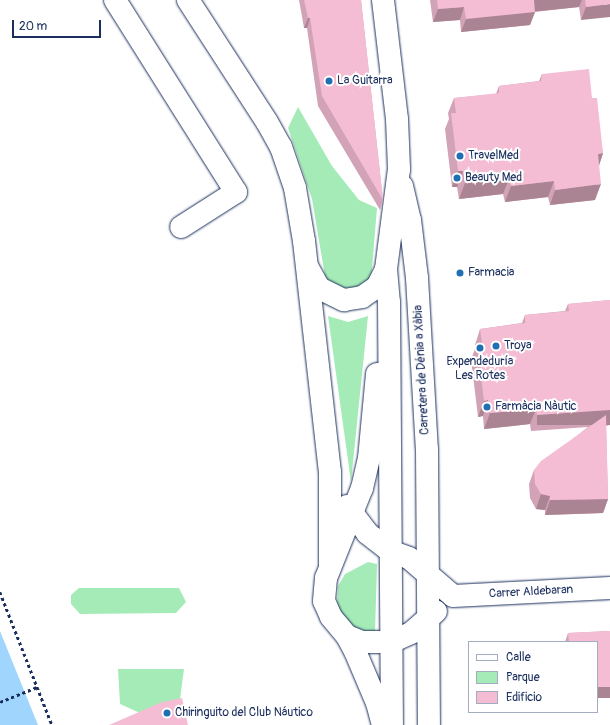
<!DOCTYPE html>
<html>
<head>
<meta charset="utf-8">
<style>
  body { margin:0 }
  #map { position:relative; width:610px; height:725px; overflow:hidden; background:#fff; font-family:Pangolin,sans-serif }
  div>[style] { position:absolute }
  .green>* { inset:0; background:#a5ebb7 }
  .water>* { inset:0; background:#a0d5fe }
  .path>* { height:2.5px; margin-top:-1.25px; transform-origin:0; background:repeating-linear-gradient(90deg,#1b2f5e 0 3px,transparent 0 6px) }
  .roads { filter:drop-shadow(0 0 1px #1b2f5e) drop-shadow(0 0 1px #1b2f5e) }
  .minor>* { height:22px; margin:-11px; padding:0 11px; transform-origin:11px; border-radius:11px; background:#fff }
  .wall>* { inset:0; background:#d2a3b6 }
  .shaded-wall>* { inset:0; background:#ab8494; transform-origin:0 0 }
  .building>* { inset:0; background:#f4bdd4 }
  .dots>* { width:11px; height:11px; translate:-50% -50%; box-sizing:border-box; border:2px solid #fff; border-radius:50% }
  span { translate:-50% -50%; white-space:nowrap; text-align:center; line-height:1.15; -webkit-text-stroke:4px #fff; paint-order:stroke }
  .poi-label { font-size:12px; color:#1b2f5e }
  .left { translate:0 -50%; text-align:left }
  .street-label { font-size:12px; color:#1b2f5e }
  .legend { position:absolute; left:468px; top:641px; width:130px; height:72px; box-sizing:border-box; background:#fff; border:1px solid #a4acbf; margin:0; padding:5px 7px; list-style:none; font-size:12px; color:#1b2f5e }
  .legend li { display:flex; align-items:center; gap:8px; height:20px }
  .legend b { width:20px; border:1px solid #a4acbf }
  .scale { position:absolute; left:12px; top:20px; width:89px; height:18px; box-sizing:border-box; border:2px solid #1b2f5e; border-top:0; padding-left:5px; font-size:12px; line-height:14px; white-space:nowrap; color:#1b2f5e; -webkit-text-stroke:3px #fff; paint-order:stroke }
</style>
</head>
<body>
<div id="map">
  <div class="green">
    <div style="clip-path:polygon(298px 107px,332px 166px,359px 200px,377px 208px,371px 281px,358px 290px,334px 287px,325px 276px,312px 199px,288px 128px)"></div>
    <div style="clip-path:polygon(328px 316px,348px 322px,368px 316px,351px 482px)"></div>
    <div style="clip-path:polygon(368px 562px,377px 564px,375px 633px,367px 635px,347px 625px,337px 608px,338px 586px,345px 574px)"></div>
    <div style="clip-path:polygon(79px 588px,179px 588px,186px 602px,176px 613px,80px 614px,71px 604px,71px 595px)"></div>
    <div style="clip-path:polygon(118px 669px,184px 669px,179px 707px,149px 717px,120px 704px)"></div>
  </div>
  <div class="water">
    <div style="clip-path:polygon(0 631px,38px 725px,0 725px)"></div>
  </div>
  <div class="path">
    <div style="left:0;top:592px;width:143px;rotate:68.6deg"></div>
    <div style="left:0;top:702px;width:40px;rotate:-22deg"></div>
  </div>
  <div class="roads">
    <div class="minor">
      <div style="left:115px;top:0;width:227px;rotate:57.8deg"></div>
      <div style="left:236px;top:192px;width:65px;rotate:147.5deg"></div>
      <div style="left:188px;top:0;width:145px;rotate:57.1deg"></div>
      <div style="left:267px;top:122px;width:29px;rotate:61deg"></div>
      <div style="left:281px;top:147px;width:43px;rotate:71.1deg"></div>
      <div style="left:295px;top:188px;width:54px;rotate:80.4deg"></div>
      <div style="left:304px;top:241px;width:232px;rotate:83.6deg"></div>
      <div style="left:330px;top:472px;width:95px;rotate:90deg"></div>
      <div style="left:383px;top:0;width:120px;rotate:83.3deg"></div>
      <div style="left:397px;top:119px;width:50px;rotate:87.7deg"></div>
      <div style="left:399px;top:169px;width:101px;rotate:97.4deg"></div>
      <div style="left:386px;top:269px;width:33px;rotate:85deg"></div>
      <div style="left:389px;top:302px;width:423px;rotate:89.6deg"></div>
      <div style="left:402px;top:186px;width:35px;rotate:77deg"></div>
      <div style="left:410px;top:220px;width:58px;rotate:83.1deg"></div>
      <div style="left:417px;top:278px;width:171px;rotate:86.7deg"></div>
      <div style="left:427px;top:449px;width:276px;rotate:89.6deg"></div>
      <div style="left:308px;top:268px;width:23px;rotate:61deg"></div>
      <div style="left:319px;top:288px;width:28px;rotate:26deg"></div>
      <div style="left:344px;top:300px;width:18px;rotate:-9deg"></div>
      <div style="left:362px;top:297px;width:18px;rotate:-34deg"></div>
      <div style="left:377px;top:287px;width:20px;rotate:-63deg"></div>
      <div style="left:377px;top:374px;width:84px;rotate:95.4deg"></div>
      <div style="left:369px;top:458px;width:31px;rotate:103deg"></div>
      <div style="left:362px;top:488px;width:97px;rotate:111.8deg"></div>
      <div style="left:326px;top:578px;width:23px;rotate:95deg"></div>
      <div style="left:324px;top:601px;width:17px;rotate:66deg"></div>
      <div style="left:331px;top:617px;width:25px;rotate:50deg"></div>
      <div style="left:347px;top:636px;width:17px;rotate:62deg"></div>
      <div style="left:355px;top:651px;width:56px;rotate:67.1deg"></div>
      <div style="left:377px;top:703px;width:23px;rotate:75deg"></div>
      <div style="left:347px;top:506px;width:34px;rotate:53deg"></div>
      <div style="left:367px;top:533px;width:29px;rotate:38deg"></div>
      <div style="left:390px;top:551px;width:20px;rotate:20deg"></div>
      <div style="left:409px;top:558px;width:58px;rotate:40.8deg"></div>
      <div style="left:453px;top:596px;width:157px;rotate:-2.9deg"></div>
      <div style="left:347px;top:636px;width:16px;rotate:22deg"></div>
      <div style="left:362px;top:642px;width:29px"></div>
      <div style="left:391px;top:642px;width:22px;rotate:-24deg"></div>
      <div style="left:411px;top:633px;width:33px;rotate:-41deg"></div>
    </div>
  </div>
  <div class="wall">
    <div style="clip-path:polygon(299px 0,361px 0,383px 200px,380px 210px,318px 106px,307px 28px,304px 28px)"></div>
    <div style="clip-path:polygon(430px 0,610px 0,581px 20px,579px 7px,535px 12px,530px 25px,461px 32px,460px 20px,433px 22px)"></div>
    <div style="clip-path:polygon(542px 74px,592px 98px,603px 153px,599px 165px,595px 200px,550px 205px,548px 197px,505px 202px,503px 194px,459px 199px,457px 187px,452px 187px,445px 129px,449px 119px,448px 113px,454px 98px,496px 94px,499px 86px,539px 81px)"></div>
    <div style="clip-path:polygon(610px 300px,610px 425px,606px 426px,608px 499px,603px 513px,545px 515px,545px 510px,536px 509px,530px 498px,529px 484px,534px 470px,588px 427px,531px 431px,530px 424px,484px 429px,483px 416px,478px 417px,471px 359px,475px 349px,475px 345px,480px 329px,522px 323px,525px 315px,565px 311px,568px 304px)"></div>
    <div style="clip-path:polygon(610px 631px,610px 697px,597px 698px,597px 642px,565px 642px,568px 633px)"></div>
  </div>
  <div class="shaded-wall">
    <div style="clip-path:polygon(533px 0,582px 0,579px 7px,529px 12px,535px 12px,530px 25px,461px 32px,466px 19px)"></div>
    <div style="clip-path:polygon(610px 4px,610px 17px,581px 20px,586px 7px)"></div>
    <div style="clip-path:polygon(464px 7px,460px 20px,433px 22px,438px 9px)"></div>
    <div style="clip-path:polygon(308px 18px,310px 18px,307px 28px,304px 28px)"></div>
    <div style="clip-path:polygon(603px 153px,598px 169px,598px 154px)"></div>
    <div style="clip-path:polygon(458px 171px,463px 171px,457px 187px,452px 187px)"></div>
    <div style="clip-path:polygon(509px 179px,503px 194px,459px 199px,465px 183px)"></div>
    <div style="clip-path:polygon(554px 181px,548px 197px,505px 202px,511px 186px)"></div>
    <div style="clip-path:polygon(601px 184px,595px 200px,550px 205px,555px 190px)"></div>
    <div style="clip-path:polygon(488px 400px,483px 416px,478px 417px,484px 401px)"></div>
    <div style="clip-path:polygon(536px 409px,530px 424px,484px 429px,490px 413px)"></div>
    <div style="left:610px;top:410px;width:15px;height:73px;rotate:90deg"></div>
    <div style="clip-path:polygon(541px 494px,550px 496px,545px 510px,536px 509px)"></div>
    <div style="clip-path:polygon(608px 499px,603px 513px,545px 515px,550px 500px)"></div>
    <div style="left:597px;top:687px;width:13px;height:11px"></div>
  </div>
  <div class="building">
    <div style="clip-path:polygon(304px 0,361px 0,383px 200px,322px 96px,310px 18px,308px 18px)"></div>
    <div style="clip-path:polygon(437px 0,534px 0,535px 12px,466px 19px,464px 7px,438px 9px)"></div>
    <div style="clip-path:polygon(585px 0,610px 0,610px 4px,586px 7px)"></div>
    <div style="clip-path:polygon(589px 69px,592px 98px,597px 98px,603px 153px,598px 154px,601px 184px,555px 190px,554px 181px,511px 186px,509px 179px,465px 183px,463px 171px,458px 171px,451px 113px,456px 113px,454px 98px,499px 93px,499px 86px,541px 81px,542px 74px)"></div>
    <div style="clip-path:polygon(610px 300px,610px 410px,537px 415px,536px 409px,490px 413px,488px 400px,484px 401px,477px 343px,482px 343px,480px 329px,525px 323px,525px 315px,569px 311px,568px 304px)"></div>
    <div style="clip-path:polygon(606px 415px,608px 499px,550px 500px,550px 496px,541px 494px,535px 484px,534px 470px,541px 461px)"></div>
    <div style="clip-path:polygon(610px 631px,610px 687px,597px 687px,597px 642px,569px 642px,568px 633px)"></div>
    <div style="clip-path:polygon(182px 698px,188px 725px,109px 725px,162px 702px)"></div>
  </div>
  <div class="dots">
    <div style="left:329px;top:81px;background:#1f6fb2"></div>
    <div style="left:460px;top:156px;background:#1f6fb2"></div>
    <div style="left:457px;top:178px;background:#1f6fb2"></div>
    <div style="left:460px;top:273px;background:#1f6fb2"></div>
    <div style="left:496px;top:346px;background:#1f6fb2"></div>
    <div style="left:480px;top:348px;background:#1f6fb2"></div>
    <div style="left:487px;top:407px;background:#1f6fb2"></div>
    <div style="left:167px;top:713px;background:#1f6fb2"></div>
  </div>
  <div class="poi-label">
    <span class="left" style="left:337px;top:81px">La Guitarra</span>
    <span class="left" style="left:468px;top:156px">TravelMed</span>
    <span class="left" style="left:465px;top:178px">Beauty Med</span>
    <span class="left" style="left:468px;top:273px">Farmacia</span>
    <span class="left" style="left:504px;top:346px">Troya</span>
    <span style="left:480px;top:369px">Expendeduría<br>Les Rotes</span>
    <span class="left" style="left:495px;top:407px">Farmàcia Nàutic</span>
    <span class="left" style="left:175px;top:713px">Chiringuito del Club Náutico</span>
  </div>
  <div class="street-label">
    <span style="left:422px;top:370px;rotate:-93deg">Carretera de Dénia a Xàbia</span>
    <span style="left:531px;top:592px;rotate:-3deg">Carrer Aldebaran</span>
  </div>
  <ul class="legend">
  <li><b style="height:5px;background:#fff"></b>Calle</li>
  <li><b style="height:11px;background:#a5ebb7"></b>Parque</li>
  <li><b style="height:11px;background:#f4bdd4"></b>Edificio</li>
  </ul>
  <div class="scale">20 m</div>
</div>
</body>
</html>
